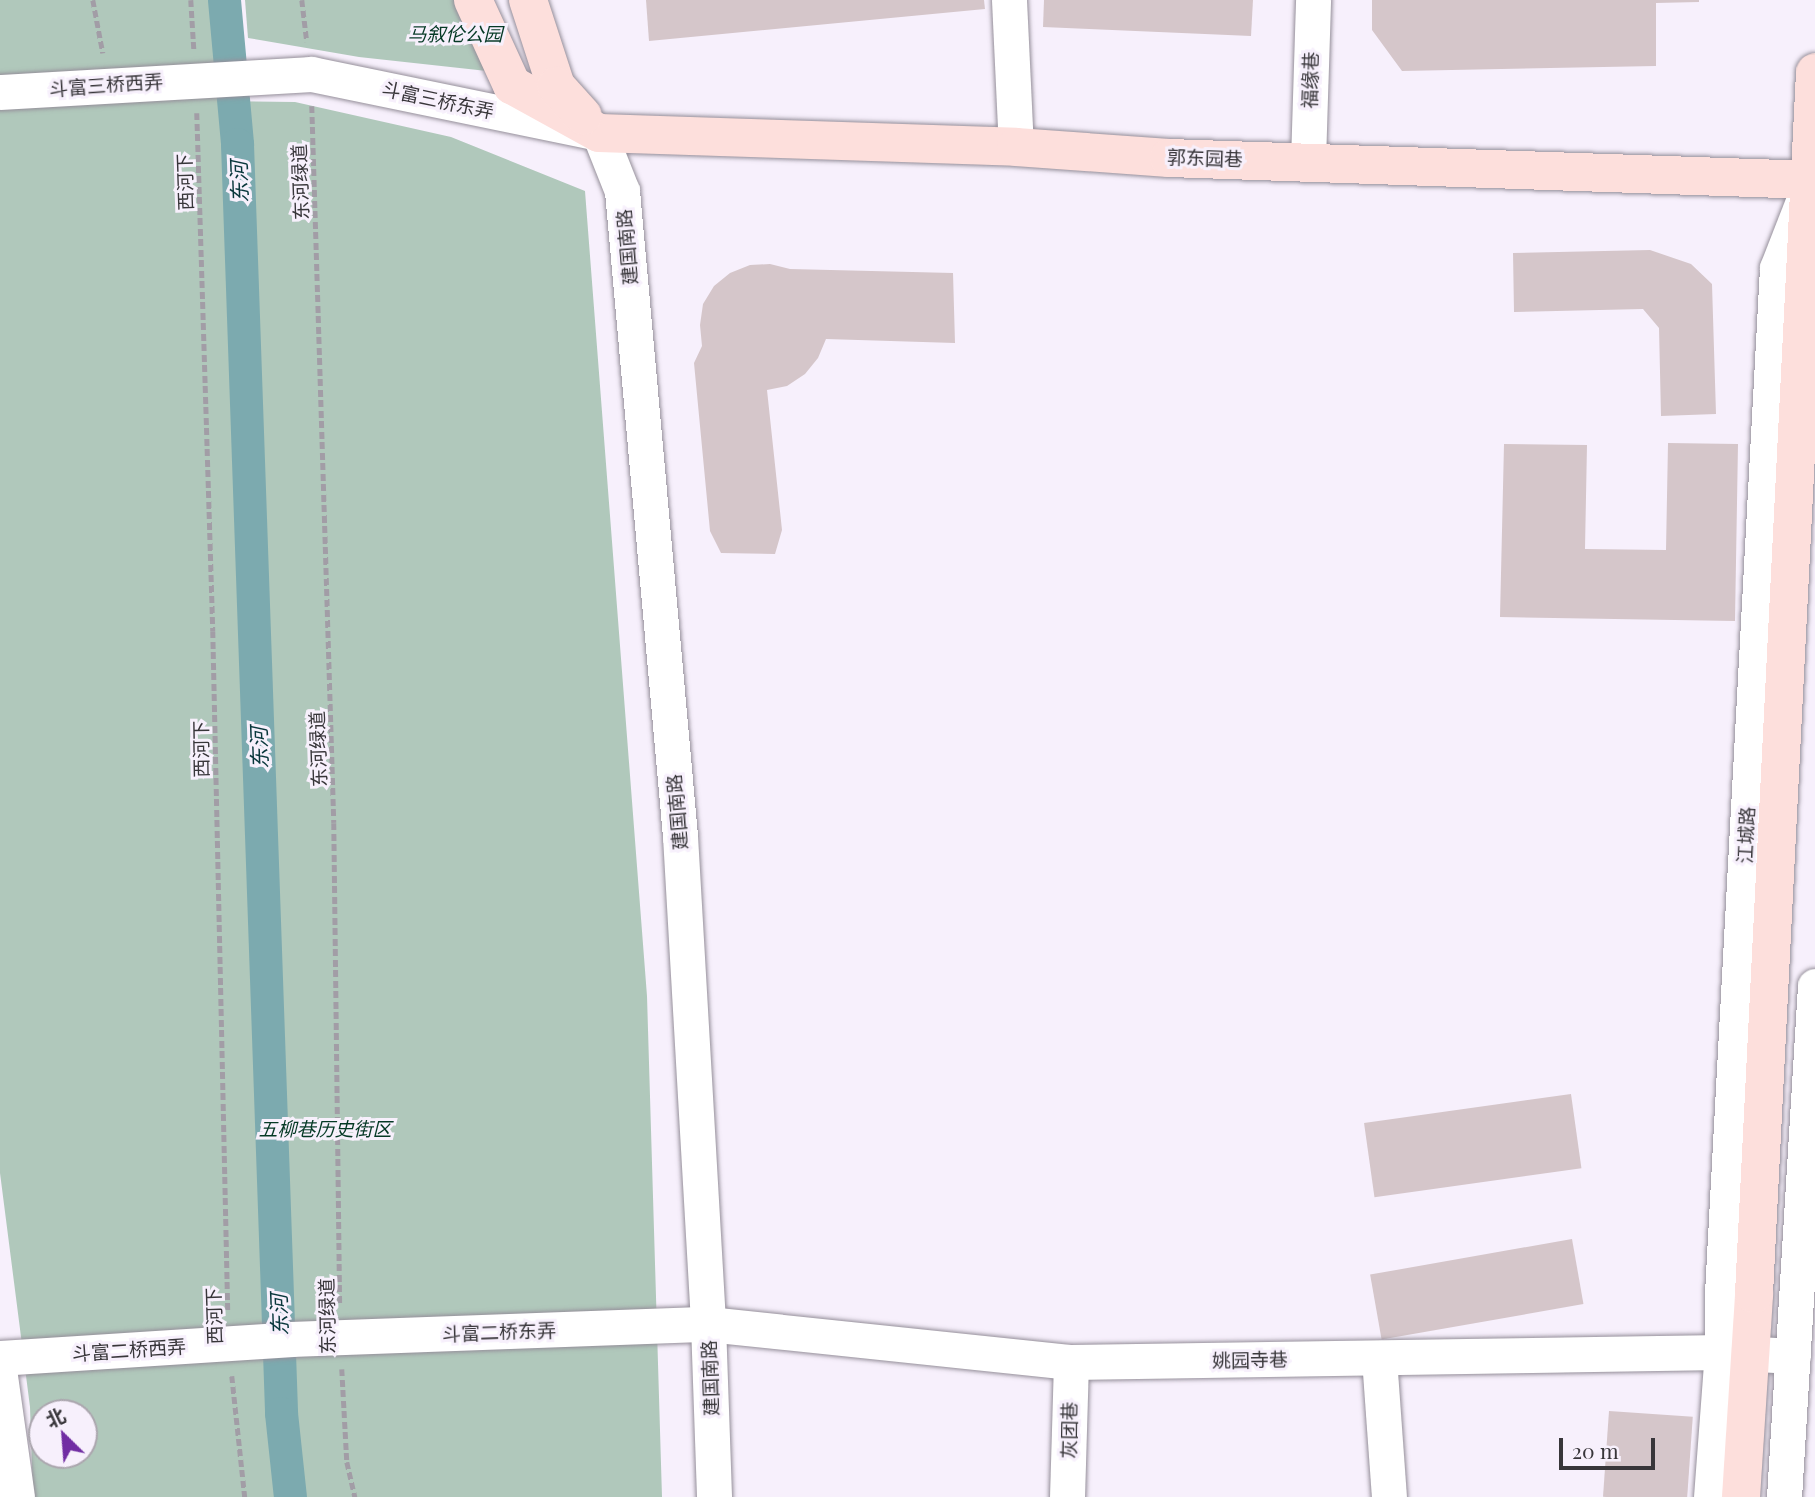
<!DOCTYPE html>
<html>
<head>
<meta charset="utf-8">
<style>
  body { margin:0 }
  #map { position:relative; width:1815px; height:1497px; overflow:hidden; background:#f7f0fc; font-family:"Playfair Display","Noto Sans SC",serif }
  div>[style] { position:absolute }
  .green>* { inset:0; background:#b0c8bb }
  .canal>* { height:33px; margin:-16.5px; padding:0 16.5px; transform-origin:16.5px; border-radius:16.5px; background:#7caaaf }
  .building>* { inset:0; background:#d5c6ca; transform-origin:0 0 }
  .path>* { height:4.5px; margin-top:-2.25px; transform-origin:0; background:repeating-linear-gradient(90deg,#a29da6 0 7px,transparent 0 10.5px) }
  .roads { filter:drop-shadow(0 0 2px #958f9a) drop-shadow(0 0 2px #958f9a) }
  .minor>* { height:35px; margin:-17.5px; padding:0 17.5px; transform-origin:17.5px; border-radius:17.5px; background:#fff }
  .major>* { height:38px; margin:-19px; padding:0 19px; transform-origin:19px; border-radius:19px; background:#fddfdc }
  span { translate:-50% -50%; white-space:nowrap; text-align:center; line-height:1.15; -webkit-text-stroke:6px #f7f0fc; paint-order:stroke }
  .park-label { font-size:19px; color:#053925; font-style:italic }
  .street-label { font-size:19px; color:#38363a }
  .water-label { font-size:21px; color:#09373c; font-style:italic }
  .north { position:absolute; left:28px; top:1399px; width:70px; height:70px; box-sizing:border-box; background:#f7f0fc; border:2px solid #aba6ae; border-radius:50%; rotate:335deg; font-size:19px; font-weight:700; line-height:28px; text-align:center; color:#38363a }
  .north::after { content:''; display:block; margin:auto; width:24px; height:32px; background:#712ea3; clip-path:polygon(50% 0,100% 100%,50% 72%,0 100%) }
  .scale { position:absolute; left:1559px; top:1438px; width:96px; height:32px; box-sizing:border-box; border:4px solid #38363a; border-top:0; padding-left:9px; font-size:21px; line-height:24px; white-space:nowrap; color:#38363a; -webkit-text-stroke:5px #f7f0fc; paint-order:stroke }
</style>
</head>
<body>
<div id="map">
  <div class="green">
    <div style="clip-path:polygon(evenodd,0 0,214px 0,222px 101px,295px 102px,451px 137px,585px 191px,647px 996px,662px 1497px,33px 1497px,30px 1407px,0 1173px,0 0,42px 1413px,84px 1413px,84px 1455px,42px 1455px,42px 1413px)"></div>
    <div style="clip-path:polygon(245px 0,486px 0,496px 72px,359px 57px,248px 38px)"></div>
  </div>
  <div class="canal">
    <div style="left:224px;top:0;width:145px;rotate:84.8deg"></div>
    <div style="left:237px;top:144px;width:1270px;rotate:88.01deg"></div>
    <div style="left:281px;top:1413px;width:84px;rotate:83.9deg"></div>
  </div>
  <div class="building">
    <div style="clip-path:polygon(646px 0,984px 0,985px 9px,649px 41px)"></div>
    <div style="clip-path:polygon(1044px 0,1253px 0,1251px 36px,1043px 27px)"></div>
    <div style="clip-path:polygon(1372px 0,1699px 0,1699px 2px,1656px 3px,1656px 66px,1402px 71px,1372px 30px)"></div>
    <div style="clip-path:polygon(1650px 250px,1691px 264px,1712px 284px,1716px 414px,1661px 416px,1659px 328px,1643px 309px,1514px 312px,1513px 253px)"></div>
    <div style="clip-path:polygon(770px 264px,790px 269px,953px 273px,955px 343px,826px 339px,818px 358px,805px 374px,787px 386px,767px 390px,782px 530px,775px 554px,721px 553px,710px 531px,694px 363px,702px 346px,700px 325px,703px 304px,714px 286px,730px 273px,750px 265px)"></div>
    <div style="clip-path:polygon(1668px 443px,1738px 444px,1735px 621px,1500px 617px,1504px 444px,1587px 445px,1585px 549px,1666px 550px)"></div>
    <div style="left:1571px;top:1094px;width:75px;height:209px;rotate:82deg"></div>
    <div style="left:1572px;top:1239px;width:66px;height:205px;rotate:80deg"></div>
    <div style="left:1609px;top:1411px;width:84px;height:86px;rotate:4deg"></div>
  </div>
  <div class="path">
    <div style="left:93px;top:0;width:54px;rotate:79.3deg"></div>
    <div style="left:191px;top:0;width:49px;rotate:86.5deg"></div>
    <div style="left:302px;top:0;width:42px;rotate:83.2deg"></div>
    <div style="left:312px;top:106px;width:717px;rotate:88.24deg"></div>
    <div style="left:334px;top:823px;width:482px;rotate:89.3deg"></div>
    <div style="left:197px;top:113px;width:518px;rotate:88.23deg"></div>
    <div style="left:213px;top:631px;width:681px;rotate:88.74deg"></div>
    <div style="left:342px;top:1369px;width:93px;rotate:86.9deg"></div>
    <div style="left:347px;top:1462px;width:36px;rotate:77deg"></div>
    <div style="left:232px;top:1376px;width:122px;rotate:83.9deg"></div>
  </div>
  <div class="roads">
    <div class="minor">
      <div style="left:1009px;top:0;width:147px;rotate:87.3deg"></div>
      <div style="left:0;top:92px;width:312px;rotate:-3.3deg"></div>
      <div style="left:311px;top:74px;width:294px;rotate:11.6deg"></div>
      <div style="left:599px;top:133px;width:62px;rotate:68.4deg"></div>
      <div style="left:622px;top:191px;width:648px;rotate:84.86deg"></div>
      <div style="left:680px;top:836px;width:489px;rotate:86.7deg"></div>
      <div style="left:708px;top:1324px;width:173px;rotate:88deg"></div>
      <div style="left:1308px;top:161px;width:161px;rotate:-88.2deg"></div>
      <div style="left:0;top:1358px;width:291px;rotate:-3.7deg"></div>
      <div style="left:290px;top:1339px;width:418px;rotate:-2.1deg"></div>
      <div style="left:708px;top:1324px;width:365px;rotate:6deg"></div>
      <div style="left:1071px;top:1362px;width:651px;rotate:-0.88deg"></div>
      <div style="left:1722px;top:1352px;width:71px;rotate:3.2deg"></div>
      <div style="left:1379px;top:1358px;width:139px;rotate:85.9deg"></div>
      <div style="left:0;top:1376px;width:122px;rotate:82deg"></div>
      <div style="left:1067px;top:1497px;width:135px;rotate:-88.3deg"></div>
      <div style="left:1711px;top:1497px;width:145px;rotate:-85.7deg"></div>
      <div style="left:1722px;top:1352px;width:59px;rotate:-90deg"></div>
      <div style="left:1722px;top:1293px;width:1026px;rotate:-86.93deg"></div>
      <div style="left:1777px;top:268px;width:77px;rotate:-68.7deg"></div>
      <div style="left:1784px;top:1497px;width:512px;rotate:-86.53deg"></div>
    </div>
    <div class="major">
      <div style="left:473px;top:0;width:94px;rotate:65.4deg"></div>
      <div style="left:512px;top:85px;width:99px;rotate:28.9deg"></div>
      <div style="left:599px;top:133px;width:417px;rotate:1.9deg"></div>
      <div style="left:1016px;top:147px;width:153px;rotate:4.1deg"></div>
      <div style="left:1169px;top:158px;width:642px;rotate:1.96deg"></div>
      <div style="left:528px;top:0;width:90px;rotate:72deg"></div>
      <div style="left:556px;top:86px;width:40px;rotate:48deg"></div>
      <div style="left:1741px;top:1497px;width:203px;rotate:-86.3deg"></div>
      <div style="left:1754px;top:1294px;width:1223px;rotate:-87.14deg"></div>
    </div>
  </div>
  <div class="park-label">
    <span style="left:455px;top:34px">马叙伦公园</span>
    <span style="left:325px;top:1129px">五柳巷历史街区</span>
  </div>
  <div class="street-label">
    <span style="left:1310px;top:80px;rotate:-88deg">福缘巷</span>
    <span style="left:106px;top:85px;rotate:-4deg">斗富三桥西弄</span>
    <span style="left:438px;top:100px;rotate:12deg">斗富三桥东弄</span>
    <span style="left:1205px;top:158px;rotate:2deg">郭东园巷</span>
    <span style="left:185px;top:182px;rotate:-92deg">西河下</span>
    <span style="left:300px;top:182px;rotate:-92deg">东河绿道</span>
    <span style="left:627px;top:247px;rotate:-95deg">建国南路</span>
    <span style="left:201px;top:749px;rotate:-91deg">西河下</span>
    <span style="left:318px;top:749px;rotate:-92deg">东河绿道</span>
    <span style="left:677px;top:812px;rotate:-95deg">建国南路</span>
    <span style="left:1746px;top:835px;rotate:-87deg">江城路</span>
    <span style="left:214px;top:1316px;rotate:-92deg">西河下</span>
    <span style="left:327px;top:1316px;rotate:-91deg">东河绿道</span>
    <span style="left:499px;top:1332px;rotate:-2deg">斗富二桥东弄</span>
    <span style="left:129px;top:1350px;rotate:-4deg">斗富二桥西弄</span>
    <span style="left:1250px;top:1360px;rotate:-1deg">姚园寺巷</span>
    <span style="left:710px;top:1378px;rotate:-92deg">建国南路</span>
    <span style="left:1069px;top:1430px;rotate:-89deg">灰团巷</span>
  </div>
  <div class="water-label">
    <span style="left:238px;top:182px;rotate:-92deg">东河</span>
    <span style="left:258px;top:748px;rotate:-92deg">东河</span>
    <span style="left:278px;top:1315px;rotate:-92deg">东河</span>
  </div>
  <div class="north">北</div>
  <div class="scale">20 m</div>
</div>
</body>
</html>
